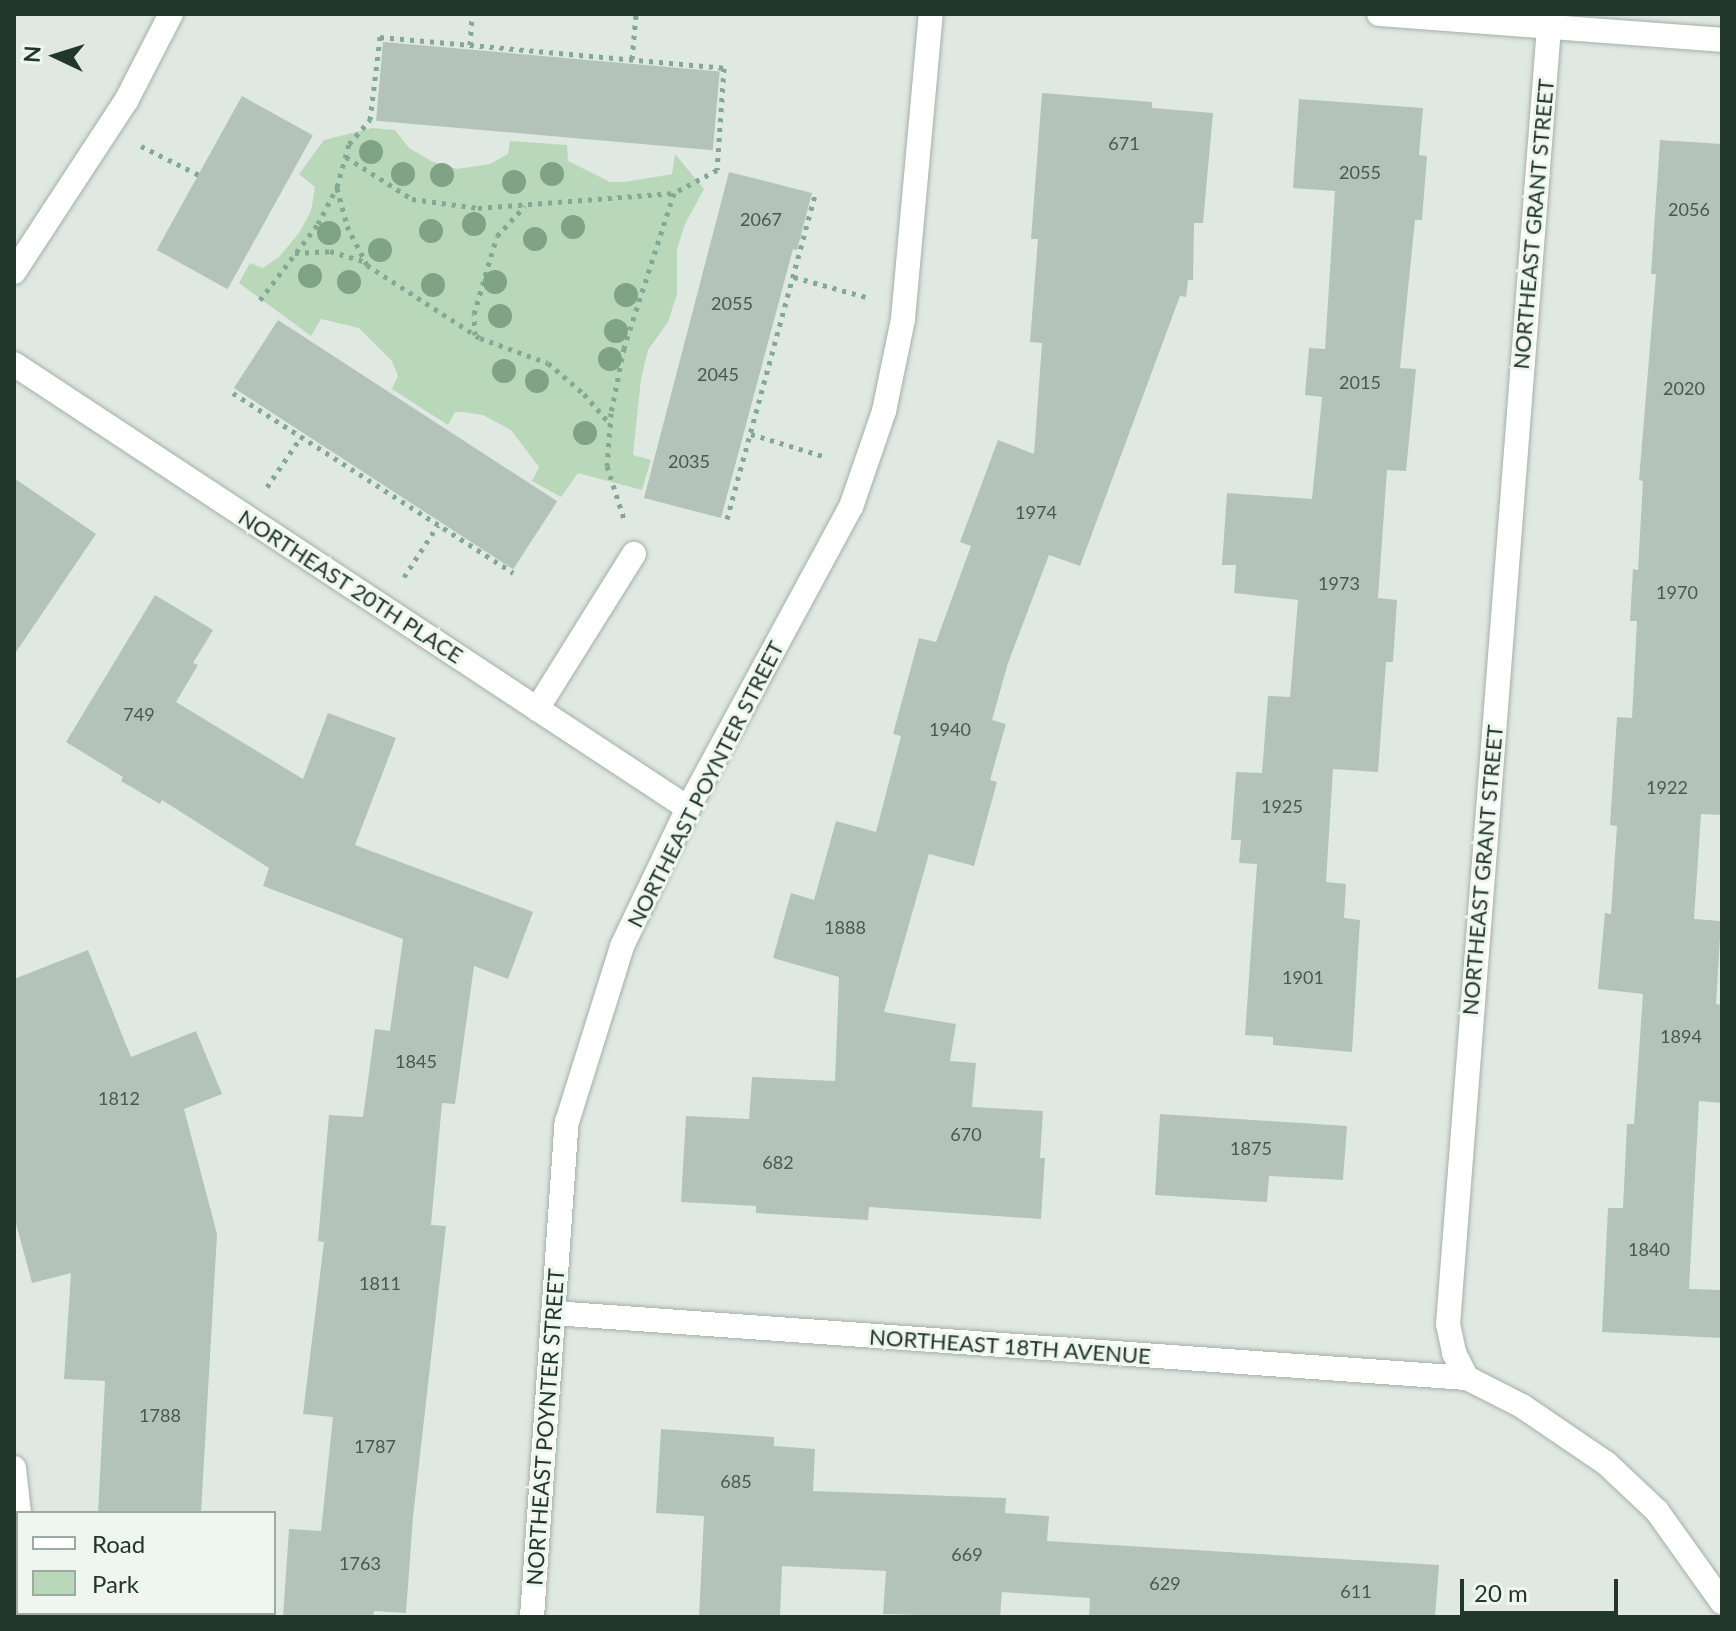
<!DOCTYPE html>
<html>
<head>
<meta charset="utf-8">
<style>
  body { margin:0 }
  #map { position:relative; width:1736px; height:1631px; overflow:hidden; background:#dfe9e2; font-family:Lato,sans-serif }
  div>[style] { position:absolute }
  .green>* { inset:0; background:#b9d8ba }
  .building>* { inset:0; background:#b4c3ba; transform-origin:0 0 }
  .path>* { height:5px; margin-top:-2.5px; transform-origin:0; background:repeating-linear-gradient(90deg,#82a993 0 4px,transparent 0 10px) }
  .roads { filter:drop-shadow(0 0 2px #a3b0a8) drop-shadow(0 0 2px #a3b0a8) }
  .service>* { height:24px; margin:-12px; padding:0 12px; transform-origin:12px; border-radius:12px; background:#fff }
  .minor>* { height:24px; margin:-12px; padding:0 12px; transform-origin:12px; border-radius:12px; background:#fff }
  .trees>* { width:24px; height:24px; margin:-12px; border-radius:50%; background:#7fa384 }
  span { translate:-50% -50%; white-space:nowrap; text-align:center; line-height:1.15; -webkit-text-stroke:6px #eff6f0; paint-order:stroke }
  .number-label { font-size:18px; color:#465a50 }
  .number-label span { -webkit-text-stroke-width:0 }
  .street-label { font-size:22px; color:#22372c }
  .frame { position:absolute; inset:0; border:16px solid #22372c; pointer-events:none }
  .legend { position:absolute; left:16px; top:1511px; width:260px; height:104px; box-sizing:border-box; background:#eff6f0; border:2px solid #9daaa2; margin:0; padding:10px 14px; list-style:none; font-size:24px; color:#22372c }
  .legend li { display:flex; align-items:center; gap:16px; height:40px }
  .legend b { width:40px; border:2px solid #9daaa2 }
  .north { position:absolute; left:16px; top:16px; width:80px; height:80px; -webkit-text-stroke:6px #eff6f0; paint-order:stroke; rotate:274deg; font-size:22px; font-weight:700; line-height:32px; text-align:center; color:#22372c }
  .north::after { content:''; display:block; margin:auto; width:28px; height:36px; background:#22372c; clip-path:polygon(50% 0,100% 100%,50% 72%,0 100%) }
  .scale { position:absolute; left:1460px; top:1579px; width:158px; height:36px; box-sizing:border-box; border:4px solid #22372c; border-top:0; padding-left:10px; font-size:24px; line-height:28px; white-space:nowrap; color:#22372c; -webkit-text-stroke:6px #eff6f0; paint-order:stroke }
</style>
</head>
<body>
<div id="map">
  <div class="green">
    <div style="clip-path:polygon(372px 128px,395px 130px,409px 148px,433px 162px,457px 169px,490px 164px,508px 154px,510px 141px,567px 145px,568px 161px,610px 182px,625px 182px,672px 174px,675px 154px,704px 189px,685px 224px,677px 249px,677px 294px,668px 322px,648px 350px,641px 379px,633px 455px,651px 460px,642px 490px,578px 473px,561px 497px,532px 481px,539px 467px,511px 430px,483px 415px,463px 412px,455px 412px,448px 425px,392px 389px,398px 376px,392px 361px,359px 328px,321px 319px,311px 336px,239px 283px,250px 263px,263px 268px,279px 257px,299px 233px,311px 211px,315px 187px,299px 174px,324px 140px)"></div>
  </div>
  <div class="building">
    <div style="left:383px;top:42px;width:338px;height:79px;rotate:5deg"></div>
    <div style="clip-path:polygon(1042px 93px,1152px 102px,1152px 108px,1213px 113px,1203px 223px,1194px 223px,1193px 280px,1188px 280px,1186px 297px,1180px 296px,1080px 566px,1049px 555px,1008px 663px,992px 720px,1006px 724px,990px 780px,997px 782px,974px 866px,929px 854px,884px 1012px,956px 1024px,950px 1061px,976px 1063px,972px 1107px,1043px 1111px,1040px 1158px,1045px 1158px,1041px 1219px,869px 1207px,868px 1220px,756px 1213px,756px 1206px,681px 1202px,686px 1116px,749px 1119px,752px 1077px,835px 1081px,839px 977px,773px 958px,791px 893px,814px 900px,836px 821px,876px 832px,901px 736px,893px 734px,919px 638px,936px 642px,971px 546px,960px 542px,998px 440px,1034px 454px,1042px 343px,1030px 342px,1038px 239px,1031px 239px)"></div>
    <div style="left:242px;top:96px;width:81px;height:176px;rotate:29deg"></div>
    <div style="clip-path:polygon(1299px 99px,1423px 108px,1419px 155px,1427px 156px,1422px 220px,1415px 220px,1400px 368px,1416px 369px,1406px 471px,1387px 470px,1378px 598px,1397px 600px,1393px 662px,1386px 662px,1378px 772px,1333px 769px,1326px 882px,1346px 884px,1344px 918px,1360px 920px,1352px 1052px,1273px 1045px,1273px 1037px,1245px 1035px,1257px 864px,1239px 863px,1241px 840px,1231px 840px,1236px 772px,1262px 773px,1268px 696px,1290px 697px,1298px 600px,1234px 593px,1236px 565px,1222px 565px,1227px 493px,1312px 499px,1322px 397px,1305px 395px,1309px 348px,1325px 349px,1335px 191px,1293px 188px)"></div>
    <div style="clip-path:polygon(1660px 140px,1722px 144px,1722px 815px,1701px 814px,1694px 919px,1721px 921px,1716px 1004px,1722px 1005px,1722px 1103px,1699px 1101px,1689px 1289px,1722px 1290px,1722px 1338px,1602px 1332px,1608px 1208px,1623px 1208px,1627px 1124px,1634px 1124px,1643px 994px,1598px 989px,1605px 913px,1611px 914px,1617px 826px,1610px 825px,1617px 717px,1632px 718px,1637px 621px,1630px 621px,1633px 569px,1638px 570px,1643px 481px,1639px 480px,1656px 274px,1651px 274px)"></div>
    <div style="clip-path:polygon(729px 172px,812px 193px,797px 250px,793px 249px,721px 518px,644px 498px)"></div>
    <div style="left:278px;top:320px;width:333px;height:81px;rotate:33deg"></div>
    <div style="clip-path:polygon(14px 478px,96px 534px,14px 655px)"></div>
    <div style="clip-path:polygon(155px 595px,213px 630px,193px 663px,198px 665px,176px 702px,303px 779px,328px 713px,396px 738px,355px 845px,533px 912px,508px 979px,474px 966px,455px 1104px,442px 1103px,431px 1225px,446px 1226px,413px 1517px,406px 1613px,374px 1611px,373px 1617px,283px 1617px,289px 1529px,321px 1531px,333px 1417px,303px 1414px,324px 1242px,318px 1241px,329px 1115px,363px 1117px,375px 1029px,390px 1031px,403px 939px,263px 886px,269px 868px,162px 800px,160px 804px,121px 781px,123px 777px,66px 742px)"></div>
    <div style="clip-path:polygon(88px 950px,131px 1057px,196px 1031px,222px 1094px,184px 1109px,217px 1234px,201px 1513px,98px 1513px,105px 1381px,64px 1379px,71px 1273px,32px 1283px,14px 1216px,14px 979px)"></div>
    <div style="clip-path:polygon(1160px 1114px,1347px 1126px,1343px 1180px,1269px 1176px,1267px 1202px,1155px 1195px)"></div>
    <div style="clip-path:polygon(661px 1429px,774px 1437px,774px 1446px,815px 1449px,813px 1491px,1006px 1498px,1005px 1513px,1049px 1516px,1047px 1541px,1439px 1565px,1435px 1617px,1089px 1617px,1090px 1598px,1002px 1592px,1000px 1617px,883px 1614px,886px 1571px,782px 1566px,780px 1617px,699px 1617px,704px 1516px,656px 1513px)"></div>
  </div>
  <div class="path">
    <div style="left:470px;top:45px;width:31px;rotate:-86deg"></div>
    <div style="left:632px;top:59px;width:45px;rotate:-84.9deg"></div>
    <div style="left:141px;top:146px;width:65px;rotate:26.6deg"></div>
    <div style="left:346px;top:157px;width:78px;rotate:32.5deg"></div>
    <div style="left:412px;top:199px;width:67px;rotate:7.8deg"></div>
    <div style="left:478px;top:208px;width:197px;rotate:-4.4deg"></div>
    <div style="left:337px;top:188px;width:39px;rotate:75deg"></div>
    <div style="left:347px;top:226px;width:44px;rotate:62.9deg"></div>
    <div style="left:367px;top:265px;width:135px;rotate:32.9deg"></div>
    <div style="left:480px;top:338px;width:72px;rotate:20.2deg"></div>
    <div style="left:548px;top:363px;width:48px;rotate:40.7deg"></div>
    <div style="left:584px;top:394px;width:40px;rotate:49deg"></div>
    <div style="left:295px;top:253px;width:35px;rotate:-3deg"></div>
    <div style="left:330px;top:251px;width:38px;rotate:17deg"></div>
    <div style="left:794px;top:277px;width:75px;rotate:15.5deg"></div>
    <div style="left:260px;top:300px;width:96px;rotate:-52.7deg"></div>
    <div style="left:318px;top:224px;width:42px;rotate:-62.8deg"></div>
    <div style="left:337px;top:187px;width:45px;rotate:-74.4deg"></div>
    <div style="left:349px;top:144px;width:32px;rotate:-49deg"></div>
    <div style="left:370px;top:120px;width:84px;rotate:-83.1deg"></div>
    <div style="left:380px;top:37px;width:345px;rotate:5.1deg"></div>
    <div style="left:724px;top:68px;width:102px;rotate:93.9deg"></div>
    <div style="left:717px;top:170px;width:49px;rotate:151.9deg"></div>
    <div style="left:674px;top:193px;width:163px;rotate:107.9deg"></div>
    <div style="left:624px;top:348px;width:66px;rotate:101.3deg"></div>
    <div style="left:611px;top:413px;width:53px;rotate:94.3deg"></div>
    <div style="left:607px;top:466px;width:56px;rotate:72.2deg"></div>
    <div style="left:475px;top:335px;width:21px;rotate:-93deg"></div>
    <div style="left:474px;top:314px;width:81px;rotate:-73.6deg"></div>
    <div style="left:497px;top:236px;width:41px;rotate:-47deg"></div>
    <div style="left:233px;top:393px;width:333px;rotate:32.7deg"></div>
    <div style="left:751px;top:434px;width:78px;rotate:17deg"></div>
    <div style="left:267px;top:487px;width:60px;rotate:-55.8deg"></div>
    <div style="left:727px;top:519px;width:336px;rotate:-74.8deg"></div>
    <div style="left:404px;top:577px;width:62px;rotate:-56.8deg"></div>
  </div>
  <div class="roads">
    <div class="service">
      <div style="left:537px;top:709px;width:183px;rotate:-58deg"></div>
      <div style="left:14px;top:1468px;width:45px;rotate:83.7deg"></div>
    </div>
    <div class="minor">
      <div style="left:1379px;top:14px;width:344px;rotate:4.3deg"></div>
      <div style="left:1550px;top:14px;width:1314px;rotate:94.45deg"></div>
      <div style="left:1448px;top:1324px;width:30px;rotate:78deg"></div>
      <div style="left:1454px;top:1353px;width:28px;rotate:63deg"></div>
      <div style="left:1467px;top:1378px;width:62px;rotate:27deg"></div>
      <div style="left:1522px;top:1406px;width:102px;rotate:34.2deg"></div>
      <div style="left:1606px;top:1463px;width:70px;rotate:43.3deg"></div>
      <div style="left:1657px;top:1511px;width:112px;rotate:54.5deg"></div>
      <div style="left:14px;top:272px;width:204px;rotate:-56.8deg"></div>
      <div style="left:126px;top:101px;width:98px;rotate:-62.7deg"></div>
      <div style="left:14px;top:364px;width:807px;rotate:33.38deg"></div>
      <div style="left:553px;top:1313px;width:916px;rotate:4.07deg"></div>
      <div style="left:532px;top:1617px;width:496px;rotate:-86deg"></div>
      <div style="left:567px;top:1122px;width:184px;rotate:-72.6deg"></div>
      <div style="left:622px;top:946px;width:153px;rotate:-64.4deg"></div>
      <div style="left:688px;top:808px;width:342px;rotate:-61.6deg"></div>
      <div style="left:851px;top:507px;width:102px;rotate:-71deg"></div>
      <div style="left:884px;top:411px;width:94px;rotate:-78.3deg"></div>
      <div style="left:903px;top:319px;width:306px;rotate:-84.8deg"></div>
    </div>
  </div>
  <div class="trees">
    <div style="left:371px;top:152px"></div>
    <div style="left:403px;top:174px"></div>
    <div style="left:552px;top:174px"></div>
    <div style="left:442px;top:175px"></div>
    <div style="left:514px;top:182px"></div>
    <div style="left:474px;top:224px"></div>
    <div style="left:573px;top:227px"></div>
    <div style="left:431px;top:231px"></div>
    <div style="left:329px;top:233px"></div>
    <div style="left:535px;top:239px"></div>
    <div style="left:380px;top:250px"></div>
    <div style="left:310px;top:276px"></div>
    <div style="left:349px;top:282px"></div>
    <div style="left:495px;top:282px"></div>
    <div style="left:433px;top:285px"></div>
    <div style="left:626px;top:295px"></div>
    <div style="left:500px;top:316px"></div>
    <div style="left:616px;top:331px"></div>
    <div style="left:610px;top:359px"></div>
    <div style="left:504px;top:371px"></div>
    <div style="left:537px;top:381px"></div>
    <div style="left:585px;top:433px"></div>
  </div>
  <div class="number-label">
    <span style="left:1124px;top:143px">671</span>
    <span style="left:1360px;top:172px">2055</span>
    <span style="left:1689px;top:209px">2056</span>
    <span style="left:761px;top:219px">2067</span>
    <span style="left:732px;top:303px">2055</span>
    <span style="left:718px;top:374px">2045</span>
    <span style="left:1360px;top:382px">2015</span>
    <span style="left:1684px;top:388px">2020</span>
    <span style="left:689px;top:461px">2035</span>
    <span style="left:1036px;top:512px">1974</span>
    <span style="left:1339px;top:583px">1973</span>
    <span style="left:1677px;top:592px">1970</span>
    <span style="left:139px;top:714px">749</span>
    <span style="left:950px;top:729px">1940</span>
    <span style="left:1667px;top:787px">1922</span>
    <span style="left:1282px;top:806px">1925</span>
    <span style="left:845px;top:927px">1888</span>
    <span style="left:1303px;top:977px">1901</span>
    <span style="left:1681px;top:1036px">1894</span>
    <span style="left:416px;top:1061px">1845</span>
    <span style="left:119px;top:1098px">1812</span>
    <span style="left:966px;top:1134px">670</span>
    <span style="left:1251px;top:1148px">1875</span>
    <span style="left:778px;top:1162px">682</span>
    <span style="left:1649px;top:1249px">1840</span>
    <span style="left:380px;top:1283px">1811</span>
    <span style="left:160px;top:1415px">1788</span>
    <span style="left:375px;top:1446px">1787</span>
    <span style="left:736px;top:1481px">685</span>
    <span style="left:967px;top:1554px">669</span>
    <span style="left:360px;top:1563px">1763</span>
    <span style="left:1165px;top:1583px">629</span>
    <span style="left:1356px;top:1591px">611</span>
  </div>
  <div class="street-label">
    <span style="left:1533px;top:224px;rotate:-85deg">NORTHEAST GRANT STREET</span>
    <span style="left:351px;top:586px;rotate:33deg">NORTHEAST 20TH PLACE</span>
    <span style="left:705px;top:784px;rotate:-63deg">NORTHEAST POYNTER STREET</span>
    <span style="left:1482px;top:870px;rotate:-85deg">NORTHEAST GRANT STREET</span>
    <span style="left:1010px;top:1346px;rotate:4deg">NORTHEAST 18TH AVENUE</span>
    <span style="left:545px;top:1427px;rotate:-86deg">NORTHEAST POYNTER STREET</span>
  </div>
  <div class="frame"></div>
  <ul class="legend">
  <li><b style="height:10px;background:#fff"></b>Road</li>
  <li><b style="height:22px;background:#b9d8ba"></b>Park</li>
  </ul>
  <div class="north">N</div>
  <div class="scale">20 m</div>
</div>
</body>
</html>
